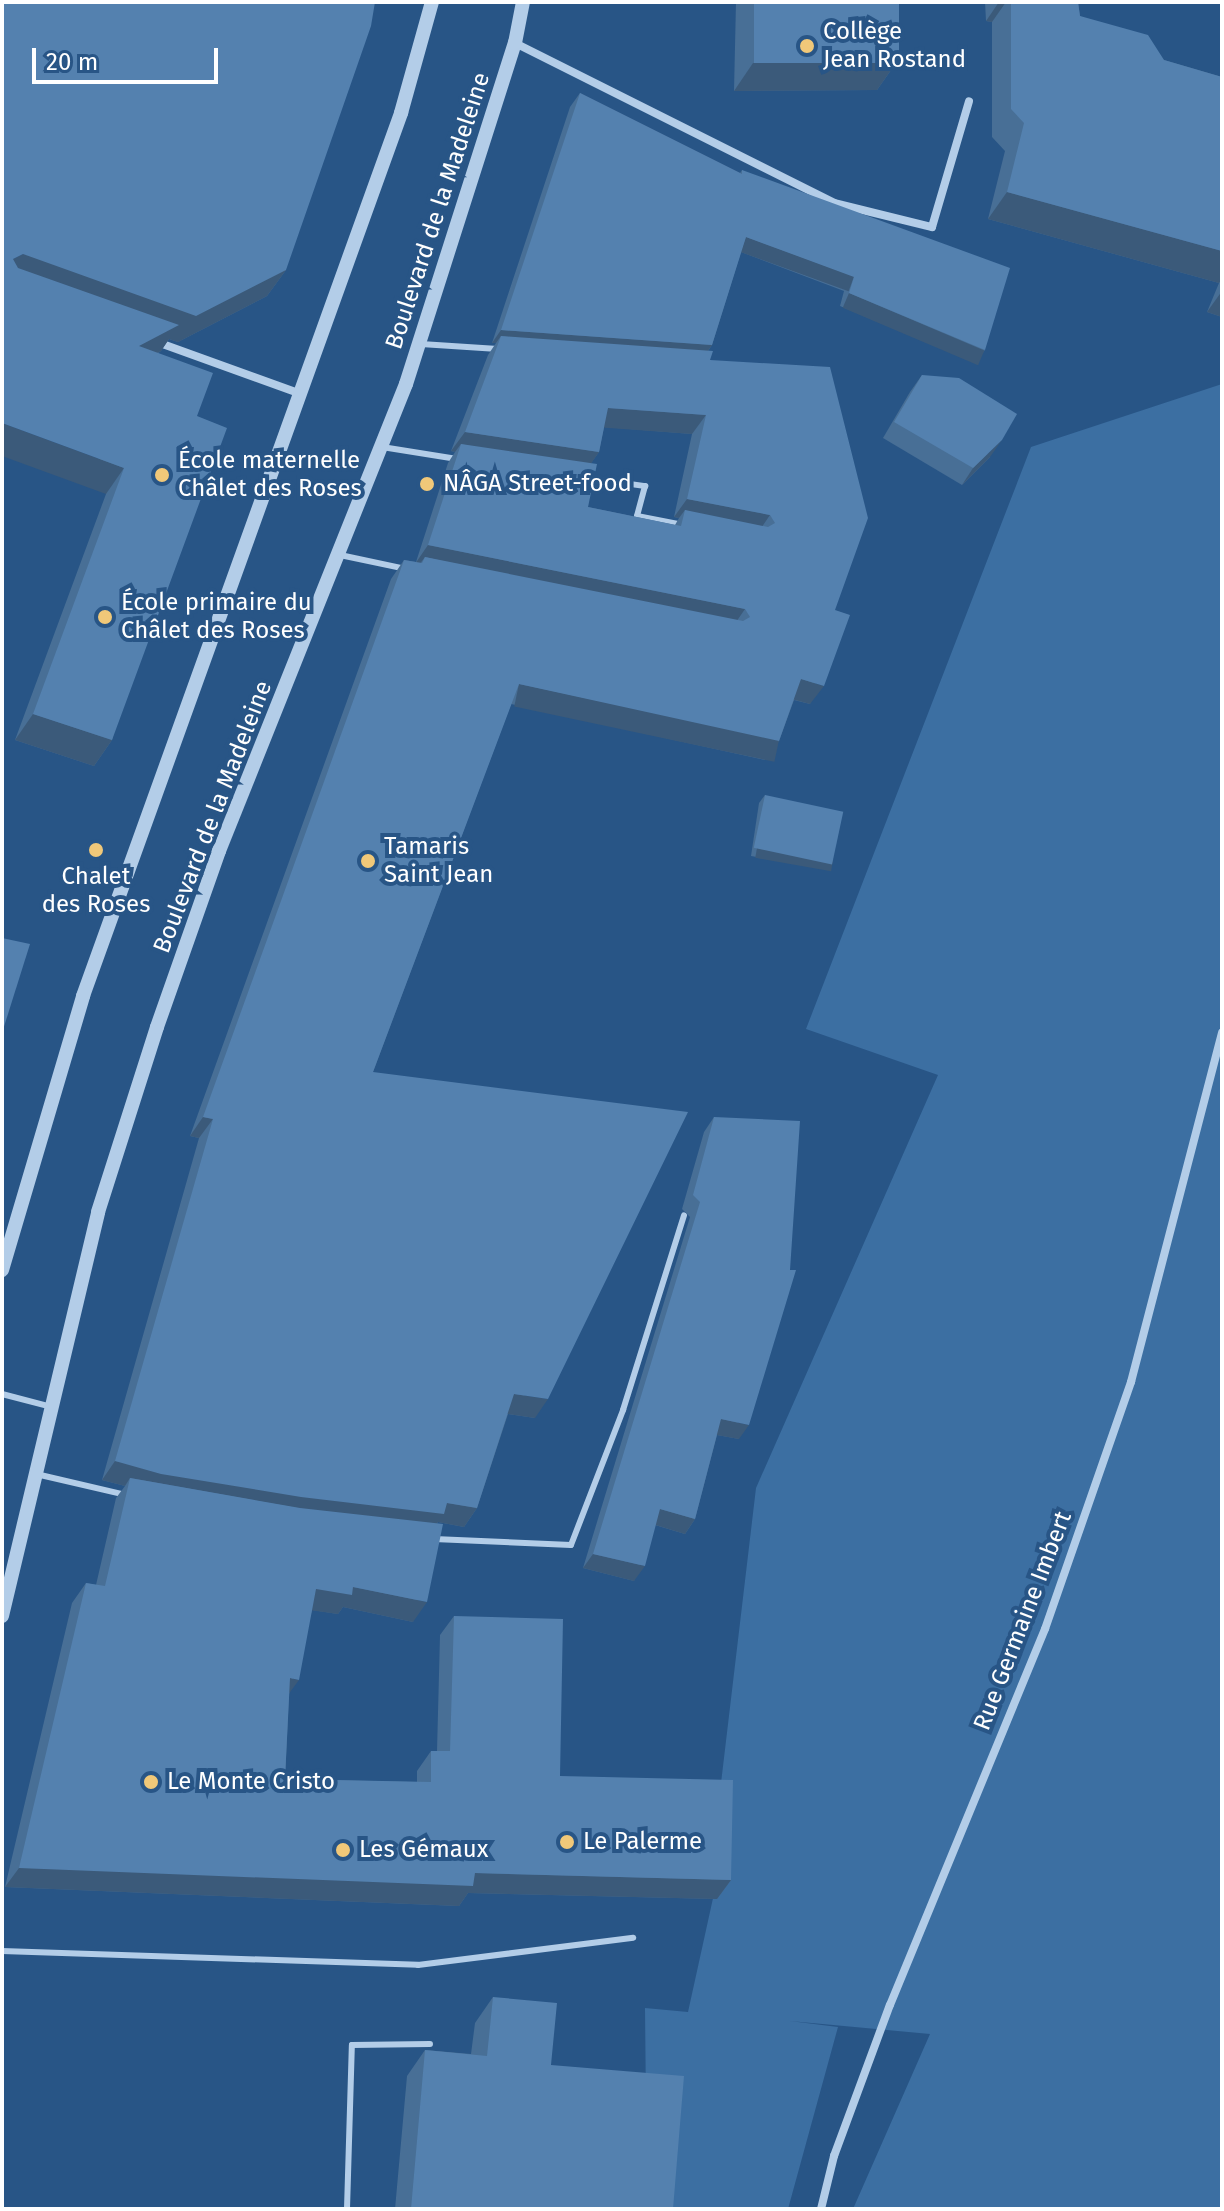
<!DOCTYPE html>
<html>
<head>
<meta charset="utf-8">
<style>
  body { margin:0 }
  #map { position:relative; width:1224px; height:2211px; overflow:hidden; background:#285586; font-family:"Fira Sans",sans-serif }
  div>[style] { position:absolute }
  .green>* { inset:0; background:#3c6fa2 }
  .service>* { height:6px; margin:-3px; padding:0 3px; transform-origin:3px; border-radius:3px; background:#b3cde8 }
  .minor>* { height:8px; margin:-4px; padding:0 4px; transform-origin:4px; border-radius:4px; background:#b3cde8 }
  .tertiary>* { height:14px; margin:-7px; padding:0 7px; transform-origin:7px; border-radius:7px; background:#b3cde8 }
  .wall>* { inset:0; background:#486f96 }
  .shaded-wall>* { inset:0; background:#3b5a7a; transform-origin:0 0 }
  .building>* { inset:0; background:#5481af; transform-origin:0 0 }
  .dots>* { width:22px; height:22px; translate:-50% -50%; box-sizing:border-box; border:4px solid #285586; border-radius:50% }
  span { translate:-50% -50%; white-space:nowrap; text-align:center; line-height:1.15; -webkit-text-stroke:8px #285586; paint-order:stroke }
  .poi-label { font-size:24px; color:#fff }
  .left { translate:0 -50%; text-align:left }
  .street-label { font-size:24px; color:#fff }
  .frame { position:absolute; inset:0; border:4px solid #fff; pointer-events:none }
  .scale { position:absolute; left:32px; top:48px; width:186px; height:36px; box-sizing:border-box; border:4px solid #fff; border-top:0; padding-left:10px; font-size:24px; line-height:28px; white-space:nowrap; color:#fff; -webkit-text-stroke:6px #285586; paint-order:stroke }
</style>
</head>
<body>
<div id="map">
  <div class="green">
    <div style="clip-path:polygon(1222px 384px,1222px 2209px,853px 2209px,930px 2034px,790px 2021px,838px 2027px,788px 2209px,647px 2209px,645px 2008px,688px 2012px,717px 1880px,719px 1800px,756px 1488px,938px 1075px,806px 1029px,1031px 447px)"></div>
  </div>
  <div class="service">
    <div style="left:421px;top:344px;width:77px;rotate:3.7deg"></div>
    <div style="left:382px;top:447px;width:76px;rotate:9.1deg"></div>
    <div style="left:587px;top:478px;width:59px;rotate:7.9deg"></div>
    <div style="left:645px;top:486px;width:31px;rotate:105deg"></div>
    <div style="left:637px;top:516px;width:47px;rotate:11.1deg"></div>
    <div style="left:340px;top:555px;width:67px;rotate:12deg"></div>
    <div style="left:2px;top:1394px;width:52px;rotate:14.6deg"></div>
    <div style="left:36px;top:1474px;width:92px;rotate:13.1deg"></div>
    <div style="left:434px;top:1539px;width:137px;rotate:2.5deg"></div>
    <div style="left:571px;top:1545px;width:145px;rotate:-68.9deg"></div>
    <div style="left:623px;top:1410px;width:204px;rotate:-72.6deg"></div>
    <div style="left:2px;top:1951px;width:416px;rotate:1.9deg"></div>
    <div style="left:418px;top:1965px;width:217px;rotate:-7.2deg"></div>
    <div style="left:347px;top:2209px;width:164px;rotate:-88.3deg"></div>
    <div style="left:352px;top:2045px;width:78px;rotate:-0.7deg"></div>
  </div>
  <div class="minor">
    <div style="left:515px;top:43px;width:357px;rotate:26.6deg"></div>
    <div style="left:834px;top:203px;width:101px;rotate:13.8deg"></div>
    <div style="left:932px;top:227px;width:131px;rotate:-73.6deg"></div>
    <div style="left:157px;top:342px;width:151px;rotate:19.8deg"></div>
    <div style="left:821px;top:2209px;width:55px;rotate:-76.2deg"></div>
    <div style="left:834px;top:2156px;width:161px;rotate:-69.7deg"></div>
    <div style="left:890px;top:2005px;width:407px;rotate:-67.6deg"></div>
    <div style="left:1045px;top:1629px;width:262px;rotate:-70.8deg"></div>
    <div style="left:1131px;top:1382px;width:361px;rotate:-75.4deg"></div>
  </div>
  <div class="tertiary">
    <div style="left:2px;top:1270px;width:286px;rotate:-73.5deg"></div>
    <div style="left:83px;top:996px;width:939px;rotate:-70.19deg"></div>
    <div style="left:401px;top:113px;width:115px;rotate:-74.4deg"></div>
    <div style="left:2px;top:1616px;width:415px;rotate:-76.6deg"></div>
    <div style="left:98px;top:1212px;width:194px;rotate:-72.3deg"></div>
    <div style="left:157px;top:1027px;width:187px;rotate:-70.6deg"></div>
    <div style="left:219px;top:851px;width:503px;rotate:-68.18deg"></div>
    <div style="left:406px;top:384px;width:358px;rotate:-72.3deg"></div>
    <div style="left:515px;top:43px;width:42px;rotate:-79deg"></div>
  </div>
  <div class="wall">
    <div style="clip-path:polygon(2px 2px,286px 270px,267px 296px,178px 342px,169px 339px,161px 351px,158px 353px,197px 416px,112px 740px,94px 766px,15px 740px,106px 494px)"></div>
    <div style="clip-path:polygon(736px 2px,899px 2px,896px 63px,877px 90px,734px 91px)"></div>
    <div style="clip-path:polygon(985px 2px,1078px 2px,1080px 16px,1164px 60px,1222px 77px,1222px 317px,1207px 312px,1219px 283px,988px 219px,1005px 151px,992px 137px,992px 22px,986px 21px)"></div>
    <div style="clip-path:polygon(evenodd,580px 93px,740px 173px,742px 170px,985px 350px,975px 363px,840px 306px,844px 291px,741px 252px,712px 345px,708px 351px,710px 360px,835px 610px,810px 704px,794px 700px,779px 741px,765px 760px,511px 704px,373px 1072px,535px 1418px,508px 1414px,477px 1508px,464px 1527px,438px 1522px,437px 1524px,413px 1622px,343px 1607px,338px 1614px,312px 1610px,289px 1694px,285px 1779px,417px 1782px,417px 1771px,431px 1751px,437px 1751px,440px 1635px,454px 1616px,560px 1776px,731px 1880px,717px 1899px,468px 1893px,459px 1906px,5px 1887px,72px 1603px,86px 1583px,96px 1585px,116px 1498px,125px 1486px,102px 1480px,199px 1138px,190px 1136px,391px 579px,404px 560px,416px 562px,448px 463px,455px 452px,451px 451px,488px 355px,496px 343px,492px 343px,570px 107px,580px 93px,604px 427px,692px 434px,674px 517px,679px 518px,675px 525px,588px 507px,591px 463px,599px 452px,604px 427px)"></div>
    <div style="clip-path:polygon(922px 375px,990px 457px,962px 485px,883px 438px,910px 392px)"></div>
    <div style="clip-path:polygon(765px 795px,827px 869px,751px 856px,759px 803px)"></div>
    <div style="clip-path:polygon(714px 1117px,739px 1439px,717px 1435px,695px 1519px,685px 1534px,655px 1525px,634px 1581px,583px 1568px,690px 1217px,682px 1209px,704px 1132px)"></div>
    <div style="clip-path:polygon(493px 1997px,551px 2065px,673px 2209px,395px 2209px,407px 2076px,425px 2050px,471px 2054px,475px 2023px)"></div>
  </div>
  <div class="shaded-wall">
    <div style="clip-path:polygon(999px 2px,1006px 2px,992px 22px,986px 21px)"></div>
    <div style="clip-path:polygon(753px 63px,896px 63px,877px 90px,734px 91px)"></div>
    <div style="clip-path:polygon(1007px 192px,1222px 251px,1222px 279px,1219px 283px,988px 219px)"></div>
    <div style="left:746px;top:237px;width:115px;height:16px;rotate:20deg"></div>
    <div style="clip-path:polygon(23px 254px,286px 270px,267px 296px,178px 342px,169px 339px,161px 351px,120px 372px,4px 280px,13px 259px)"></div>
    <div style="clip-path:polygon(1222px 291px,1222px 317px,1207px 312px)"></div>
    <div style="left:849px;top:293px;width:147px;height:16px;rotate:23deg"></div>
    <div style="clip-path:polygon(501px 330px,712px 345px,703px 358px,501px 336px,496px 343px,492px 343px)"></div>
    <div style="clip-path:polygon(608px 408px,706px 415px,692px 434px,595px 427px)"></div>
    <div style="clip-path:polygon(2px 423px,124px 468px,106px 494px,2px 456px)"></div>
    <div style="clip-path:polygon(465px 432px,599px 452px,586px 471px,461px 444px,455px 452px,451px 451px)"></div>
    <div style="clip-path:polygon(1002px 440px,990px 457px,962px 485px,973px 468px)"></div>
    <div style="clip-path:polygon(687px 499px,770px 515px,757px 534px,685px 510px,679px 518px,674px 517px)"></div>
    <div style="clip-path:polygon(428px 545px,745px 609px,732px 628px,425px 557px,419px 565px,415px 564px)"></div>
    <div style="clip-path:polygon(801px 679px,824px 686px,810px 704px,788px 698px)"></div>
    <div style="left:519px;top:684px;width:266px;height:23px;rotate:12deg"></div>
    <div style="clip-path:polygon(33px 714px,112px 740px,94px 766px,15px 740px)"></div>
    <div style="left:757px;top:848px;width:77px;height:10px;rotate:10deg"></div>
    <div style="clip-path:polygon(203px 1117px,213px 1119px,199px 1138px,190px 1136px)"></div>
    <div style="clip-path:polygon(514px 1394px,548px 1399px,535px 1418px,501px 1413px)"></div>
    <div style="clip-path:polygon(721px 1419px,749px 1425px,739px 1439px,711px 1434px)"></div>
    <div style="clip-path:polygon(115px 1461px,447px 1503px,477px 1508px,464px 1527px,438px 1522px,431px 1532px,130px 1478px,125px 1486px,102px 1480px)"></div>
    <div style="clip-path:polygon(660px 1509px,695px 1519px,685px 1534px,649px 1523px)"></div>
    <div style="clip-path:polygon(593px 1554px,645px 1566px,634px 1581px,583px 1568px)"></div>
    <div style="clip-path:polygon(353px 1587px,427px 1602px,413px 1622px,343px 1607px,338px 1614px,302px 1609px,316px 1589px)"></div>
    <div style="clip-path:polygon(290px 1678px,299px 1680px,285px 1699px)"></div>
    <div style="clip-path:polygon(19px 1868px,475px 1873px,731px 1880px,717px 1899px,468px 1893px,459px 1906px,5px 1887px)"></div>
  </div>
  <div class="building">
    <div style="clip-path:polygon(2px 2px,375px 2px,371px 26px,286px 270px,196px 316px,23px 254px,13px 259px,18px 268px,179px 325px,139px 346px,213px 373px,197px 416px,227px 428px,112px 740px,33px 714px,124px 468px,2px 423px)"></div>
    <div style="left:754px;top:2px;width:145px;height:61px"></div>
    <div style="clip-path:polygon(1011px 2px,1078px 2px,1080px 16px,1148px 35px,1164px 60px,1222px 77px,1222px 251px,1007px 192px,1024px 123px,1011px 109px)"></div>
    <div style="clip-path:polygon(580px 93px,742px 174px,742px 170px,1010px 268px,985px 350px,849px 293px,854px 277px,746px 237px,712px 345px,501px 330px)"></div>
    <div style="clip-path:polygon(501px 336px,713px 351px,710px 360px,830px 367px,868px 518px,835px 610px,850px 615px,824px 686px,801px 679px,779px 741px,519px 684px,373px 1072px,688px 1112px,548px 1399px,514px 1394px,477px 1508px,447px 1503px,444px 1514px,301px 1497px,161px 1474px,115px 1461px,213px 1119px,203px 1117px,404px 560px,422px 563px,425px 557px,743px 621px,750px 617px,745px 609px,428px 545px,461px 444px,597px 464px,588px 507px,681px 526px,685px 510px,768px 527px,775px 523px,770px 515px,687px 499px,706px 415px,608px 408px,599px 452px,465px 432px)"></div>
    <div style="clip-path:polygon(922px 375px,959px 378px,1017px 414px,1002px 440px,973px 468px,894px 422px)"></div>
    <div style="left:765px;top:795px;width:80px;height:54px;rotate:12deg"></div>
    <div style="clip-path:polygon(2px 938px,30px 944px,2px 1033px)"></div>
    <div style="clip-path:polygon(714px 1117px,800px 1121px,790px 1270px,796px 1270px,749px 1425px,721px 1419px,695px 1519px,660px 1509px,645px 1566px,593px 1554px,700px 1202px,693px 1195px)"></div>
    <div style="clip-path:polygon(130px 1478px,300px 1508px,443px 1524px,427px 1602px,353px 1587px,352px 1595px,316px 1589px,299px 1680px,290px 1678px,285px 1779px,431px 1782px,431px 1751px,450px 1751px,454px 1616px,563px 1619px,560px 1776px,733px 1780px,731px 1880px,475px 1873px,473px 1886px,19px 1868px,86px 1583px,105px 1586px)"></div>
    <div style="clip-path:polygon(493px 1997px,557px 2003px,551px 2065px,684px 2076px,673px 2209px,411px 2209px,425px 2050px,487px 2056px)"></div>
  </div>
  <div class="dots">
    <div style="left:807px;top:46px;background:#f0c879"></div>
    <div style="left:162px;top:475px;background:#f0c879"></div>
    <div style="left:427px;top:484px;background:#f0c879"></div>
    <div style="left:105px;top:617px;background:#f0c879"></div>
    <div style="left:96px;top:850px;background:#f0c879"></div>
    <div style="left:368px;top:861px;background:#f0c879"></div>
    <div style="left:151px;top:1782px;background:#f0c879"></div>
    <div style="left:567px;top:1842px;background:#f0c879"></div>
    <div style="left:343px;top:1850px;background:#f0c879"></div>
  </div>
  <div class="poi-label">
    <span class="left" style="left:823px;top:46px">Collège<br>Jean Rostand</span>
    <span class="left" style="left:178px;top:475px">École maternelle<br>Châlet des Roses</span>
    <span class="left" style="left:443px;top:484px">NÂGA Street-food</span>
    <span class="left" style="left:121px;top:617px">École primaire du<br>Châlet des Roses</span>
    <span class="left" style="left:384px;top:861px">Tamaris<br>Saint Jean</span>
    <span style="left:96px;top:891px">Chalet<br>des Roses</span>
    <span class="left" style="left:167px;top:1782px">Le Monte Cristo</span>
    <span class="left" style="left:583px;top:1842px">Le Palerme</span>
    <span class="left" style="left:359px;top:1850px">Les Gémaux</span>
  </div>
  <div class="street-label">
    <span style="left:438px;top:211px;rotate:-72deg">Boulevard de la Madeleine</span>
    <span style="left:213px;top:817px;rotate:-69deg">Boulevard de la Madeleine</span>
    <span style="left:1023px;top:1621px;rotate:-69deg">Rue Germaine Imbert</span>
  </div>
  <div class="frame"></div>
  <div class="scale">20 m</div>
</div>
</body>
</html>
